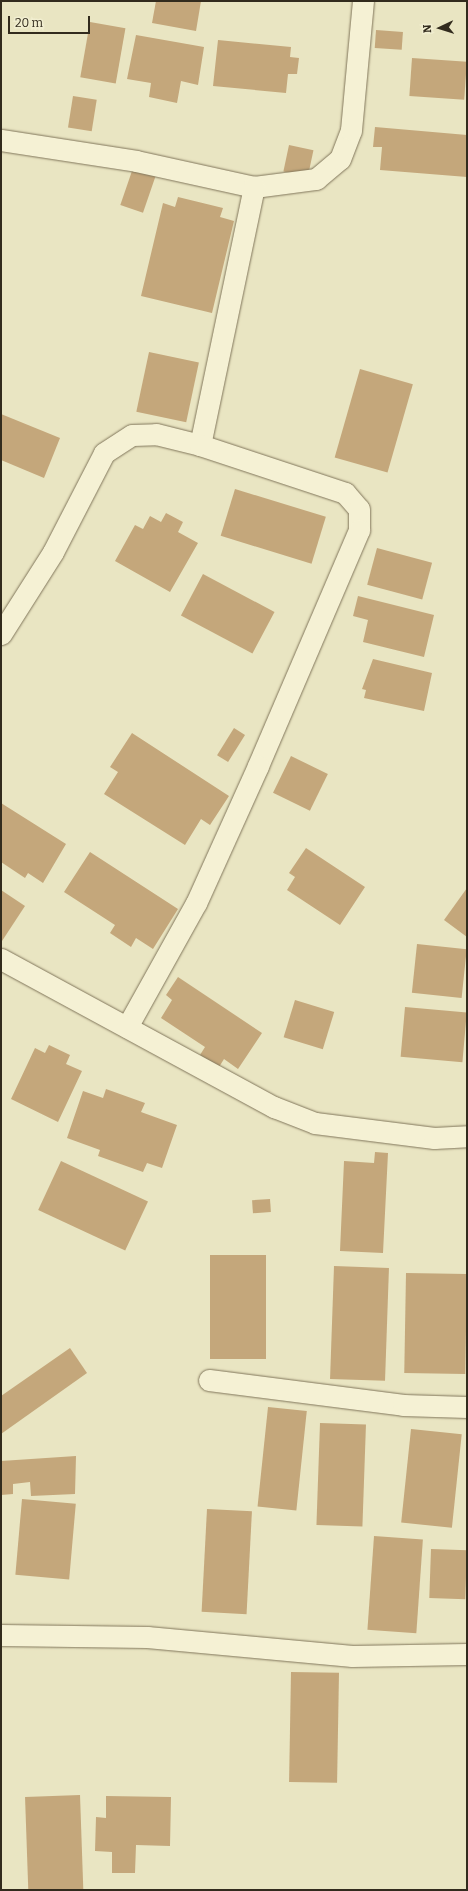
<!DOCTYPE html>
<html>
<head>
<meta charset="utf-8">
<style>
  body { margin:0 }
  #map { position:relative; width:468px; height:1891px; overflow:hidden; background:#e9e5c2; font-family:Bitter,serif }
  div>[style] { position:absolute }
  .building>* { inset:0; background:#c4a77b; transform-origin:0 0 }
  .roads { filter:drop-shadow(0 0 1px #81765b) drop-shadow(0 0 1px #81765b) }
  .minor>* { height:21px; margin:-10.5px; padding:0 10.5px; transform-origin:10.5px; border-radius:10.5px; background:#f5f1d4 }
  span { translate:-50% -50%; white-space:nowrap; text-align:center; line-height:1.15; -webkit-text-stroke:3.5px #f1eed0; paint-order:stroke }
  .frame { position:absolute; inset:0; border:2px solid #322b1d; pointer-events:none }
  .north { position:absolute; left:420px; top:8px; width:40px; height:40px; -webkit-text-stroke:3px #f1eed0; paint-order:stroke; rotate:266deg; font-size:11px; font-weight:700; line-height:16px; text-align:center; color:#322b1d }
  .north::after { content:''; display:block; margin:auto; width:14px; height:18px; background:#322b1d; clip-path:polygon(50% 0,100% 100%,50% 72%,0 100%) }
  .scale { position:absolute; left:8px; top:16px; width:82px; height:18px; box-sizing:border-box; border:2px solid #322b1d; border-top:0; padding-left:5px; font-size:12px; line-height:14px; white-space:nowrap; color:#322b1d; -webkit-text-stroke:3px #f1eed0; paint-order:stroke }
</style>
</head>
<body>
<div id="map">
  <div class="building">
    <div style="clip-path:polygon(156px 1px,201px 1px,196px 31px,152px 23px)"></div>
    <div style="left:90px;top:22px;width:36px;height:56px;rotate:10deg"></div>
    <div style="left:376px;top:30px;width:27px;height:18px;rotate:4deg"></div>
    <div style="clip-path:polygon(136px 35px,204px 47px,198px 85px,181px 81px,177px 103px,149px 97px,151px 83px,127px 79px)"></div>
    <div style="clip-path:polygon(218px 40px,291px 47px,290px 57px,299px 58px,297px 74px,288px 74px,286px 93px,213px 86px)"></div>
    <div style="left:412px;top:58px;width:55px;height:38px;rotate:4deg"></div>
    <div style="left:73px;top:96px;width:24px;height:32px;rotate:9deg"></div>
    <div style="clip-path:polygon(375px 127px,467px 135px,467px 177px,380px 170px,382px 147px,373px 147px)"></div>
    <div style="left:289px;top:145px;width:25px;height:27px;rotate:12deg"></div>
    <div style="left:133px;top:168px;width:24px;height:39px;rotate:19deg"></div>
    <div style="clip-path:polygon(178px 197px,223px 208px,220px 217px,234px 221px,212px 313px,141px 296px,163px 203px,175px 207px)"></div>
    <div style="left:149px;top:352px;width:51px;height:61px;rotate:12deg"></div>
    <div style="left:360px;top:369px;width:55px;height:92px;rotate:16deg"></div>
    <div style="clip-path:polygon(1px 414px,60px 438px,44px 478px,1px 460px)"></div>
    <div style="left:235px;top:489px;width:95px;height:49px;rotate:17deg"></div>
    <div style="clip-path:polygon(166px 513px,183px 522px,178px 532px,198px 543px,170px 592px,115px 561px,135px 525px,143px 529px,150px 516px,161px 522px)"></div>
    <div style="left:377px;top:548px;width:57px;height:38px;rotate:15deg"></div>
    <div style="left:203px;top:574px;width:81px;height:47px;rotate:28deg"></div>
    <div style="clip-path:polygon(358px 596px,434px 615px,424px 657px,363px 642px,368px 620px,353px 616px)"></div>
    <div style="clip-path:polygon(373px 659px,432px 673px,424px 711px,364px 698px,366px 690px,362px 689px)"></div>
    <div style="left:234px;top:728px;width:13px;height:32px;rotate:32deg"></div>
    <div style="clip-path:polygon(132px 733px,229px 796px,210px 825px,201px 819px,185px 845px,104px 794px,118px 772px,110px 767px)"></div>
    <div style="left:291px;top:756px;width:41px;height:41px;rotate:26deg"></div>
    <div style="clip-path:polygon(1px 803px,66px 844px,43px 883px,28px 873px,25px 878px,1px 862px)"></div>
    <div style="clip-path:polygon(306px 848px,365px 887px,340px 925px,287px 890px,295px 877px,289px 873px)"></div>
    <div style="clip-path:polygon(90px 852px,178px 909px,153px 949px,136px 938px,131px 947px,110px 933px,115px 925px,64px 892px)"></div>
    <div style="clip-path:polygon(467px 888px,467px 937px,444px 920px)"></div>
    <div style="clip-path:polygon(1px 890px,25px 906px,2px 941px,1px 940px)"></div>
    <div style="left:417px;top:944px;width:50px;height:49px;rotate:6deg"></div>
    <div style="clip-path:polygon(178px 977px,262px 1033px,238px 1069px,224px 1059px,219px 1067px,200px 1055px,205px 1047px,161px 1018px,172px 1000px,166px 995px)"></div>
    <div style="left:295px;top:1000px;width:41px;height:39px;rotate:17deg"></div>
    <div style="left:405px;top:1007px;width:62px;height:50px;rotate:5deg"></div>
    <div style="clip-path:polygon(49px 1045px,70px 1055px,66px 1064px,82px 1071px,58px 1122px,11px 1099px,35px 1048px,45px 1053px)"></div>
    <div style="clip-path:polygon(106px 1089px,145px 1103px,141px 1112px,177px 1125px,162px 1168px,147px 1163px,143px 1172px,98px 1156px,100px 1150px,67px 1138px,83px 1091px,103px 1098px)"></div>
    <div style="clip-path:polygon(375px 1152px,388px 1153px,383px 1253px,340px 1251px,344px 1161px,374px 1163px)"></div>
    <div style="left:61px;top:1161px;width:96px;height:54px;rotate:25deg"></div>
    <div style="left:270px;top:1199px;width:13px;height:18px;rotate:86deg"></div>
    <div style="left:210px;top:1255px;width:56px;height:104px"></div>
    <div style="left:334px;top:1266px;width:55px;height:113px;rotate:2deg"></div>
    <div style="left:406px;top:1273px;width:61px;height:100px;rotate:1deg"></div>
    <div style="clip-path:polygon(70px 1348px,87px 1373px,1px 1434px,1px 1396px)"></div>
    <div style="left:268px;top:1407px;width:39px;height:100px;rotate:6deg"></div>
    <div style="left:320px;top:1423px;width:46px;height:102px;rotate:2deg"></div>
    <div style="left:411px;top:1429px;width:51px;height:94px;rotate:6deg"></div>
    <div style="clip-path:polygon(76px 1456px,75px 1494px,31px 1496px,30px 1482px,13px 1484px,13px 1494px,1px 1495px,1px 1461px)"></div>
    <div style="left:22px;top:1499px;width:54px;height:76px;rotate:5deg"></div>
    <div style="left:207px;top:1509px;width:45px;height:103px;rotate:3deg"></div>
    <div style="left:374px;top:1536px;width:49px;height:94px;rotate:4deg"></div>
    <div style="left:431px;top:1549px;width:36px;height:49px;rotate:2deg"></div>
    <div style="left:291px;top:1672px;width:48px;height:110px;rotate:1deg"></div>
    <div style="left:80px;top:1795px;width:95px;height:55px;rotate:88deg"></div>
    <div style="clip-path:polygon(106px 1796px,171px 1797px,170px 1846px,136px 1845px,135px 1873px,112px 1873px,112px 1852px,95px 1851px,96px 1817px,106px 1818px)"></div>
  </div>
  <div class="roads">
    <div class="minor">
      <div style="left:1px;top:140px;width:137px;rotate:8.8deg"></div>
      <div style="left:136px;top:161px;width:121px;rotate:12.4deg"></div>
      <div style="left:254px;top:187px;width:63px;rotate:-7.4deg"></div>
      <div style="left:316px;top:179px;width:31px;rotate:-40deg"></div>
      <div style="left:340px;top:159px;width:31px;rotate:-69deg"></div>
      <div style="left:351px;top:130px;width:130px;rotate:-84.7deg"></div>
      <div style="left:200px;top:445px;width:264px;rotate:-78.2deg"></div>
      <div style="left:1px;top:634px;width:97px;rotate:-57.6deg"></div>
      <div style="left:53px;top:552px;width:111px;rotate:-62.7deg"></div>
      <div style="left:104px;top:453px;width:33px;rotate:-33deg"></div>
      <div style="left:132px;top:435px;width:24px;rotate:-2deg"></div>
      <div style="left:156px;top:434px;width:45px;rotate:14deg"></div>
      <div style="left:200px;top:445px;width:153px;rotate:18.3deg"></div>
      <div style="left:345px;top:493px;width:21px;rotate:49deg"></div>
      <div style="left:359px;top:509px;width:21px;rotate:90deg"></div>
      <div style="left:359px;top:530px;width:257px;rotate:113.2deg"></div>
      <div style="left:258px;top:766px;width:150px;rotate:114.3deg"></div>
      <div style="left:196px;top:903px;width:142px;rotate:119.1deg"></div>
      <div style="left:1px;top:959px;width:311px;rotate:28.5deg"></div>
      <div style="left:274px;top:1107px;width:44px;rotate:21.3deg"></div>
      <div style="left:315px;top:1123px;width:120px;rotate:7.2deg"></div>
      <div style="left:434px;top:1138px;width:33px;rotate:-3deg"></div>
      <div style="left:209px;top:1380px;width:196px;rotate:7.3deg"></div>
      <div style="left:403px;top:1405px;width:64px;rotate:1.8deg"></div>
      <div style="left:1px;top:1635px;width:146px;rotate:0.8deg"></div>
      <div style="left:147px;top:1637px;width:206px;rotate:5.3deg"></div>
      <div style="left:352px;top:1656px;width:115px;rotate:-1deg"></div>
    </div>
  </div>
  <div class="frame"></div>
  <div class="north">N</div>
  <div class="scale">20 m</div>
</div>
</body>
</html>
